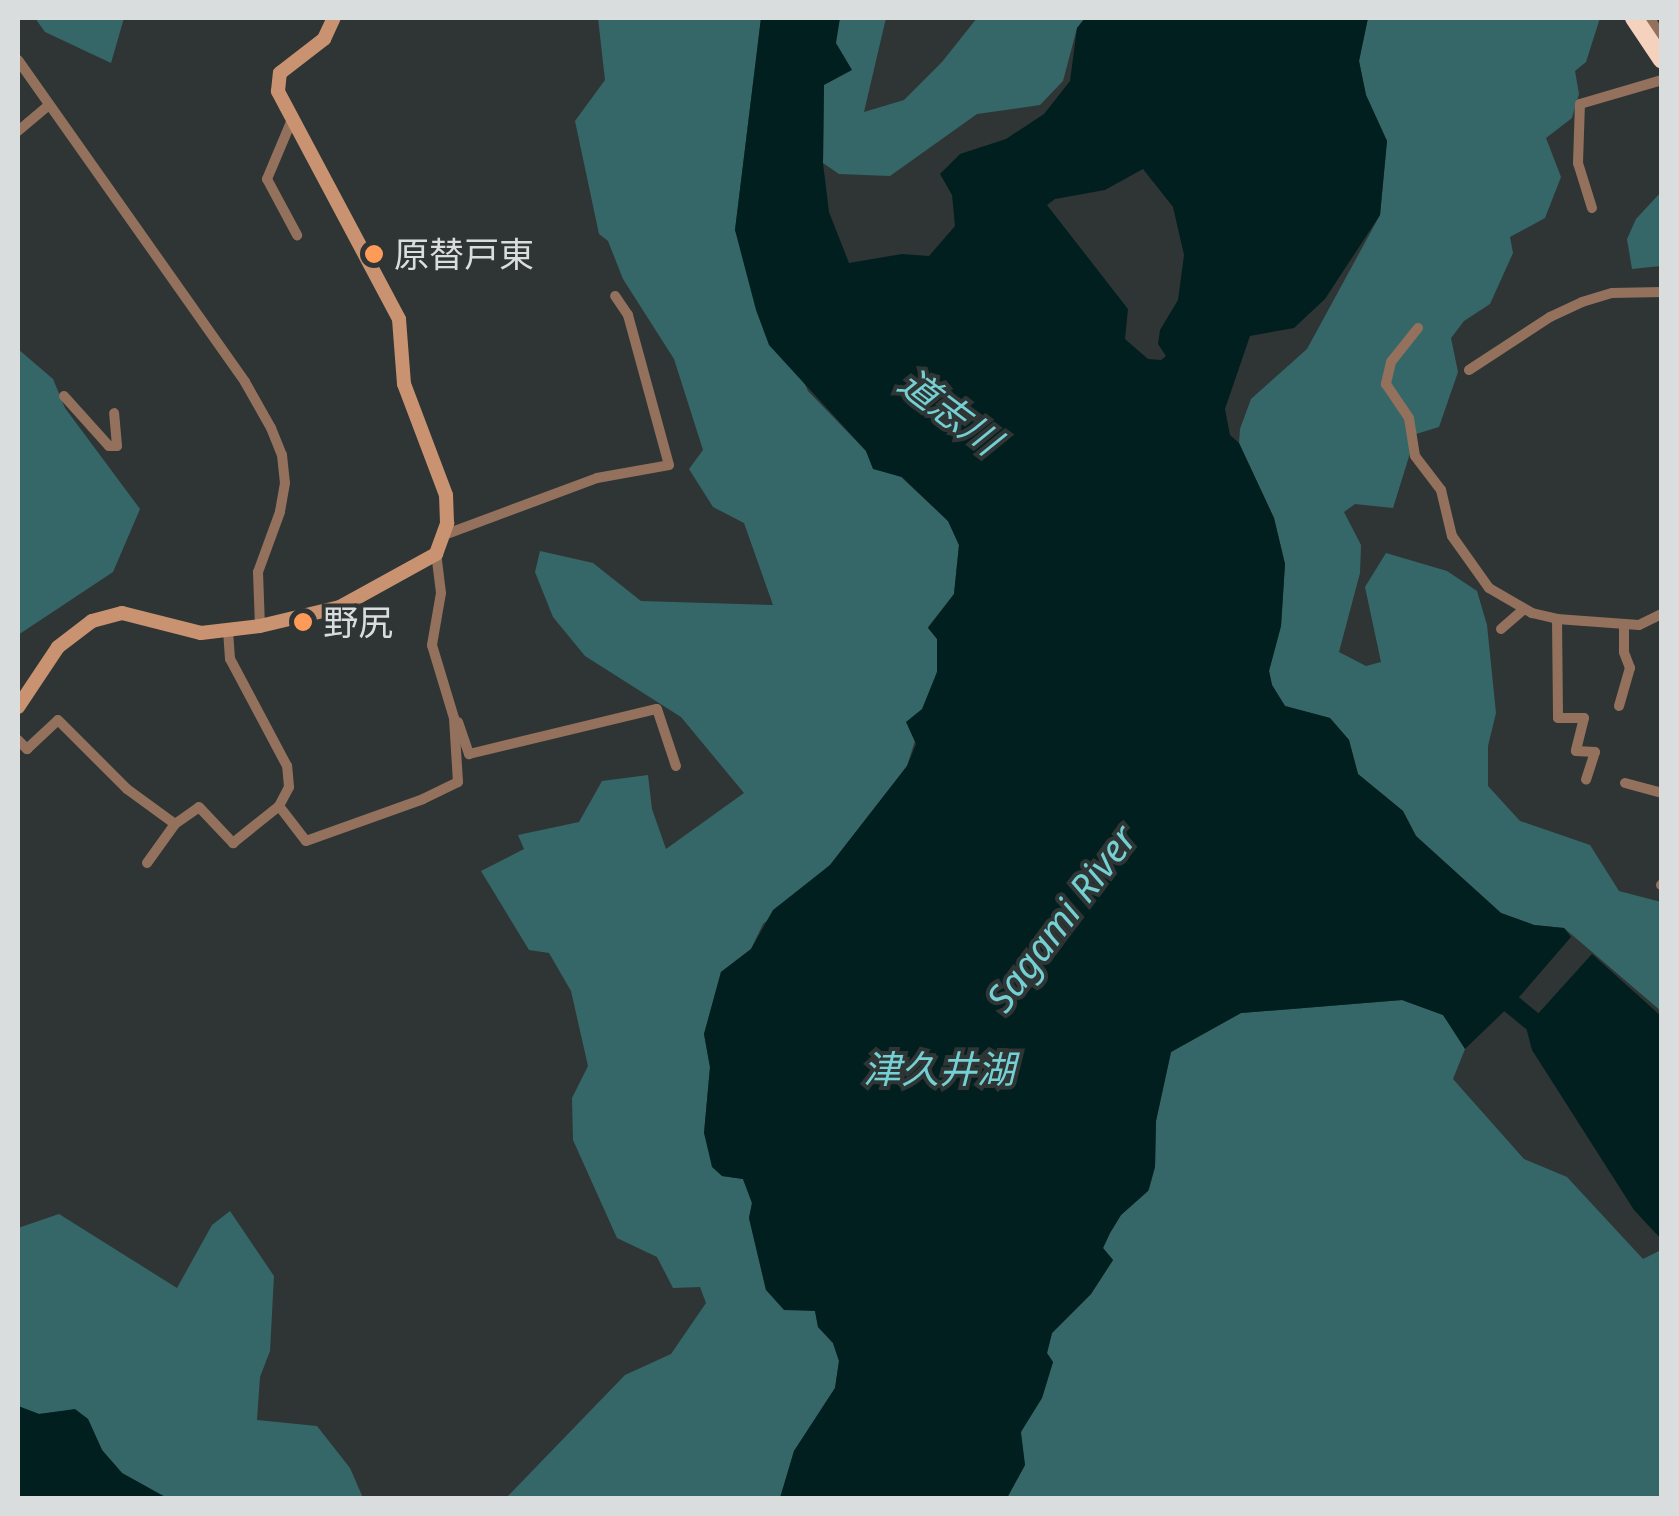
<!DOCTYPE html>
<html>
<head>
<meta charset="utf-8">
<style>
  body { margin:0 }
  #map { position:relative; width:1679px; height:1516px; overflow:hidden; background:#2f3535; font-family:"Noto Sans","Noto Sans JP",sans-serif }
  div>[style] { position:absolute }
  .green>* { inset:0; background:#356768 }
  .water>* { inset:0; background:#021f20 }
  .river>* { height:20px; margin:-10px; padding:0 10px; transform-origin:10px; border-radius:10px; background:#021f20 }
  .street>* { height:10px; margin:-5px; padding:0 5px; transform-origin:5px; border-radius:5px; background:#93715c }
  .secondary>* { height:14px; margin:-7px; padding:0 7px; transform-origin:7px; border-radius:7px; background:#c99371 }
  .highway>* { height:18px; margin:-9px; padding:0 9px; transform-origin:9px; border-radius:9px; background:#f4d2be }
  .dots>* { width:28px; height:28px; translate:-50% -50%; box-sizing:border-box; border:5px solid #2f3535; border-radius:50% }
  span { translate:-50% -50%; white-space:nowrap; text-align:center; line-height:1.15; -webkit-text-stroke:8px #2f3535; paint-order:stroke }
  .poi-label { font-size:35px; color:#d9dddd }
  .left { translate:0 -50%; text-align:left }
  .water-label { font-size:38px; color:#74d0d2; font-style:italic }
  .frame { position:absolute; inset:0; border:20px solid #d9dddd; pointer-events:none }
</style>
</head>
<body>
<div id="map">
  <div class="green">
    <div style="clip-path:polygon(35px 18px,124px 18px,111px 63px,45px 32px)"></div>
    <div style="clip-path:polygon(598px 18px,761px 18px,735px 230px,808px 391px,866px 451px,873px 468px,901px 477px,948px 521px,959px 545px,954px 594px,928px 627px,937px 639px,937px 672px,907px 766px,830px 865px,763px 924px,751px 949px,721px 972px,704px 1034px,710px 1067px,704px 1133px,722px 1176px,743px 1179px,752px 1203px,749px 1218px,766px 1290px,815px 1311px,818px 1327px,833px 1343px,839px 1361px,835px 1388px,794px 1451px,780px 1498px,506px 1498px,625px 1375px,671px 1354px,706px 1303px,700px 1287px,673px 1288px,657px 1257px,617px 1238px,573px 1140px,572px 1098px,588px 1066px,571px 991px,549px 953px,529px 950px,481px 871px,524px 849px,518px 835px,579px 822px,602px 781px,648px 775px,652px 809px,666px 849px,744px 793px,681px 717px,585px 656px,553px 617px,535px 572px,540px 551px,593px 563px,641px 601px,773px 605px,744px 523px,713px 507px,689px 469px,703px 450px,674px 359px,623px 279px,608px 241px,599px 234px,575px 121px,605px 80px)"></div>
    <div style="clip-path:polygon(840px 18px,886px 18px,864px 112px,904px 100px,942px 62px,977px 18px,1085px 18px,1077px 28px,1063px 81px,1040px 105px,977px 114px,890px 176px,839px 174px,823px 163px,824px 85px)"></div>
    <div style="clip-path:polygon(1368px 18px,1600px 18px,1586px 62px,1575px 71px,1579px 94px,1572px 118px,1546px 138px,1561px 177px,1545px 218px,1510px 237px,1513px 253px,1490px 304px,1464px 321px,1451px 338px,1458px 372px,1439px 427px,1416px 434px,1393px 508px,1355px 504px,1344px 512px,1361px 545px,1360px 573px,1339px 652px,1366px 666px,1381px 662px,1365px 587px,1386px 553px,1447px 571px,1477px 591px,1487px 625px,1496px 713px,1488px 746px,1488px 786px,1520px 821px,1590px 845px,1619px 891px,1661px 902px,1661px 1011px,1564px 928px,1534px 925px,1501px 913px,1416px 836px,1403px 811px,1358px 774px,1349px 740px,1330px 718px,1285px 706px,1272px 685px,1269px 671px,1281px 626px,1285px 564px,1274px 518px,1239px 443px,1240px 429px,1251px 399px,1307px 349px,1380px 215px,1387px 141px,1366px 95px,1359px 61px)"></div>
    <div style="clip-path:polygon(1661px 192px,1661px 266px,1632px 269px,1627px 239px,1636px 219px)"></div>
    <div style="clip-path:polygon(18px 349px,53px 379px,65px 408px,140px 509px,113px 572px,18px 635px)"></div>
    <div style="clip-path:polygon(1402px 1000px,1443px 1015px,1456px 1032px,1465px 1049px,1453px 1079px,1524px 1159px,1567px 1177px,1643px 1259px,1661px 1250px,1661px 1498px,1007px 1498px,1025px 1465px,1020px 1432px,1042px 1398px,1053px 1362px,1047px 1353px,1052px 1333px,1091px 1294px,1113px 1260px,1103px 1248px,1110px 1233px,1121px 1215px,1149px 1190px,1155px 1167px,1156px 1121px,1171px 1052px,1241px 1013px)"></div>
    <div style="clip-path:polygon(230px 1211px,274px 1276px,270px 1351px,260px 1377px,257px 1420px,317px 1426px,350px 1468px,363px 1498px,167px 1498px,122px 1473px,102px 1450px,88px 1419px,75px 1410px,39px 1414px,18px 1406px,18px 1228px,59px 1214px,177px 1288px,212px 1225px)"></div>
  </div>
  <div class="water">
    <div style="clip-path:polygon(evenodd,761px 18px,840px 18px,836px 43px,852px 70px,824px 85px,823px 163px,829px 212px,849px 263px,902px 254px,929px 256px,955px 226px,952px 195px,940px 174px,960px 154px,1006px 139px,1044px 114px,1070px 81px,1077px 28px,1085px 18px,1368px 18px,1359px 61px,1366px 95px,1387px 141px,1380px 215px,1325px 299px,1294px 328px,1250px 336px,1225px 409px,1230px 435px,1239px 443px,1274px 518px,1285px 564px,1281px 626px,1269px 671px,1272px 685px,1285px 706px,1330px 718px,1349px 740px,1358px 774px,1403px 811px,1416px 836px,1501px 913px,1534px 925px,1564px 928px,1571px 937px,1521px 995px,1465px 1049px,1443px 1015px,1402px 1000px,1241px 1013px,1171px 1052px,1156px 1121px,1155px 1167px,1148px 1191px,1121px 1215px,1110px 1233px,1103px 1248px,1113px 1260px,1091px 1294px,1052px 1333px,1047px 1353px,1053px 1362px,1042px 1398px,1021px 1432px,1025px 1465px,1007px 1498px,780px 1498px,794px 1451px,835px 1388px,839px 1361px,833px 1343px,818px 1327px,815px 1311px,784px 1310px,766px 1290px,749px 1218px,752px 1203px,743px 1179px,722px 1176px,712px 1167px,704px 1133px,710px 1067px,704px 1034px,721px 972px,751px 949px,773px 910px,830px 865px,907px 766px,916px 744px,906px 722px,922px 709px,937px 672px,937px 639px,928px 628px,954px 594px,959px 545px,948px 521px,902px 477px,873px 469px,866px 451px,769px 345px,756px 310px,735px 230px,761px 18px,1143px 169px,1173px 207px,1184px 255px,1178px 300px,1160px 330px,1158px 344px,1166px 356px,1161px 360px,1148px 359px,1125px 339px,1128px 309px,1047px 205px,1055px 199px,1105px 190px,1143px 169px)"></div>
    <div style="clip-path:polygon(1592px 954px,1661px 1016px,1661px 1239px,1634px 1210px,1532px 1050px,1526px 1027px)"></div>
    <div style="clip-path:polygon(18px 1406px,39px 1414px,75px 1409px,88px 1419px,102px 1450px,122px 1473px,167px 1498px,18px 1498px)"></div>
  </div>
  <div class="river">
    <div style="left:1494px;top:990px;width:76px;rotate:39.1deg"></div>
  </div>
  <div class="street">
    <div style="left:1650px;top:18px;width:24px;rotate:60deg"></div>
    <div style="left:18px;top:60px;width:394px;rotate:54.8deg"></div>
    <div style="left:245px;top:382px;width:53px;rotate:60.5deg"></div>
    <div style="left:271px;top:428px;width:29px;rotate:68deg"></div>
    <div style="left:282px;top:455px;width:28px;rotate:84deg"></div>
    <div style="left:285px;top:483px;width:29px;rotate:100deg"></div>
    <div style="left:280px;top:512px;width:64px;rotate:110.1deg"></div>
    <div style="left:258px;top:572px;width:54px;rotate:87.9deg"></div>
    <div style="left:291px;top:122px;width:62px;rotate:112.8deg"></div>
    <div style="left:267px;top:179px;width:64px;rotate:61.8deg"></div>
    <div style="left:18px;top:131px;width:40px;rotate:-40deg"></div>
    <div style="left:1592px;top:208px;width:47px;rotate:-107.3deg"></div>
    <div style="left:1578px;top:163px;width:59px;rotate:-88.1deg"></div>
    <div style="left:1580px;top:104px;width:85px;rotate:-16.3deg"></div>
    <div style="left:1418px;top:328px;width:43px;rotate:128.5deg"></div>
    <div style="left:1391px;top:362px;width:23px;rotate:103deg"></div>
    <div style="left:1386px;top:384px;width:41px;rotate:55.9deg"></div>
    <div style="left:1409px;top:418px;width:38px;rotate:81deg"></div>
    <div style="left:1415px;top:456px;width:43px;rotate:52.6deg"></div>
    <div style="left:1441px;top:490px;width:47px;rotate:76.6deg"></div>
    <div style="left:1452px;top:536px;width:64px;rotate:54.6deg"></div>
    <div style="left:1489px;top:588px;width:50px;rotate:30.2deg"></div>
    <div style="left:1532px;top:613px;width:26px;rotate:13deg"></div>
    <div style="left:1557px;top:619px;width:82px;rotate:4.2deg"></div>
    <div style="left:1639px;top:625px;width:25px;rotate:-26deg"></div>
    <div style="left:1469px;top:370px;width:97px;rotate:-33.2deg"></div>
    <div style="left:1550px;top:317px;width:35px;rotate:-25deg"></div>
    <div style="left:1582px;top:302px;width:31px;rotate:-17deg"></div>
    <div style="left:1612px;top:293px;width:50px;rotate:-1.1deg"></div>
    <div style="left:64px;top:396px;width:67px;rotate:48deg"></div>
    <div style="left:109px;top:446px;width:8px"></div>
    <div style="left:117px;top:446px;width:33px;rotate:-95deg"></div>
    <div style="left:444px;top:535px;width:163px;rotate:-20.4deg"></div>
    <div style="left:597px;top:478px;width:73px;rotate:-10.2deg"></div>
    <div style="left:669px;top:465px;width:156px;rotate:-105.3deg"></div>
    <div style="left:628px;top:315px;width:23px;rotate:-124deg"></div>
    <div style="left:1557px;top:619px;width:99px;rotate:89.4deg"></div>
    <div style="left:1558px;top:718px;width:26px"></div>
    <div style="left:1584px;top:718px;width:34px;rotate:104deg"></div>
    <div style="left:1576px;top:751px;width:19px;rotate:3deg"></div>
    <div style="left:1595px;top:752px;width:29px;rotate:108deg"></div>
    <div style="left:1501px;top:629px;width:30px;rotate:-41deg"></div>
    <div style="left:1619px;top:706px;width:40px;rotate:-74deg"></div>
    <div style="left:1630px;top:668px;width:17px;rotate:-111deg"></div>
    <div style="left:1624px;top:652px;width:27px;rotate:-90deg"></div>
    <div style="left:458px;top:722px;width:34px;rotate:71deg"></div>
    <div style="left:469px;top:754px;width:193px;rotate:-13.5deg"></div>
    <div style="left:657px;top:709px;width:60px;rotate:71.6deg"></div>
    <div style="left:18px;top:740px;width:13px;rotate:45deg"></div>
    <div style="left:27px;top:749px;width:42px;rotate:-43.1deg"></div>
    <div style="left:58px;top:720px;width:98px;rotate:45deg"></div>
    <div style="left:127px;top:789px;width:59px;rotate:36.1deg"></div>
    <div style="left:175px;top:824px;width:29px;rotate:-35deg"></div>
    <div style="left:199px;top:807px;width:50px;rotate:46.6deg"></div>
    <div style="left:233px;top:843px;width:59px;rotate:-38.8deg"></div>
    <div style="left:279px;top:806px;width:21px;rotate:-62deg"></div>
    <div style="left:289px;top:787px;width:21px;rotate:-95deg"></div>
    <div style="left:287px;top:766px;width:121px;rotate:-118deg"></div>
    <div style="left:230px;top:659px;width:28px;rotate:-94deg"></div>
    <div style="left:1625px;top:783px;width:38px;rotate:15deg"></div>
    <div style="left:279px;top:806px;width:44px;rotate:52.4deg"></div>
    <div style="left:306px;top:841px;width:124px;rotate:-19.7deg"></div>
    <div style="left:423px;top:799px;width:39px;rotate:-26deg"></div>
    <div style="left:458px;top:782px;width:64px;rotate:-93.6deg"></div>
    <div style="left:454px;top:718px;width:76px;rotate:-106.8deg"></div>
    <div style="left:432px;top:645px;width:53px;rotate:-80.2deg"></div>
    <div style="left:441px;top:593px;width:39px;rotate:-97deg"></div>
    <div style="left:147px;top:863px;width:48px;rotate:-54.3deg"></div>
    <div style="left:1661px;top:885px;width:1px;rotate:-45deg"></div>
  </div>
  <div class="secondary">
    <div style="left:18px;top:707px;width:72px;rotate:-56.3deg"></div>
    <div style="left:58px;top:647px;width:43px;rotate:-37.4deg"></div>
    <div style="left:92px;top:621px;width:31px;rotate:-15deg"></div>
    <div style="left:122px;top:613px;width:81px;rotate:14.2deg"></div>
    <div style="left:201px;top:633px;width:59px;rotate:-6.8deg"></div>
    <div style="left:260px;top:626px;width:82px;rotate:-13.4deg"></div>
    <div style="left:340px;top:607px;width:110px;rotate:-28.9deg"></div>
    <div style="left:436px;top:554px;width:33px;rotate:-70deg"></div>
    <div style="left:447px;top:523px;width:28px;rotate:-92deg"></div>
    <div style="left:446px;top:495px;width:119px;rotate:-110.7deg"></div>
    <div style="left:404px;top:384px;width:65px;rotate:-94.4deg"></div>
    <div style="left:399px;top:319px;width:258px;rotate:-118deg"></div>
    <div style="left:278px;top:91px;width:18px;rotate:-84deg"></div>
    <div style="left:280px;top:73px;width:56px;rotate:-37.7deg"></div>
    <div style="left:324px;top:39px;width:23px;rotate:-65deg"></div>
  </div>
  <div class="highway">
    <div style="left:1634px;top:18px;width:50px;rotate:56.3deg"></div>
  </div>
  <div class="dots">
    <div style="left:374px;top:254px;background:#fe9b59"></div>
    <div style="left:303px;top:622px;background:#fe9b59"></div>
  </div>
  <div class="poi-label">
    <span class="left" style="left:394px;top:254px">原替戸東</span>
    <span class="left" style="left:323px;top:622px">野尻</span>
  </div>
  <div class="water-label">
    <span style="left:950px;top:411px;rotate:37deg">道志川</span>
    <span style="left:1061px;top:918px;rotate:-53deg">Sagami River</span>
    <span style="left:939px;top:1069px">津久井湖</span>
  </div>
  <div class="frame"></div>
</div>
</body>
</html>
